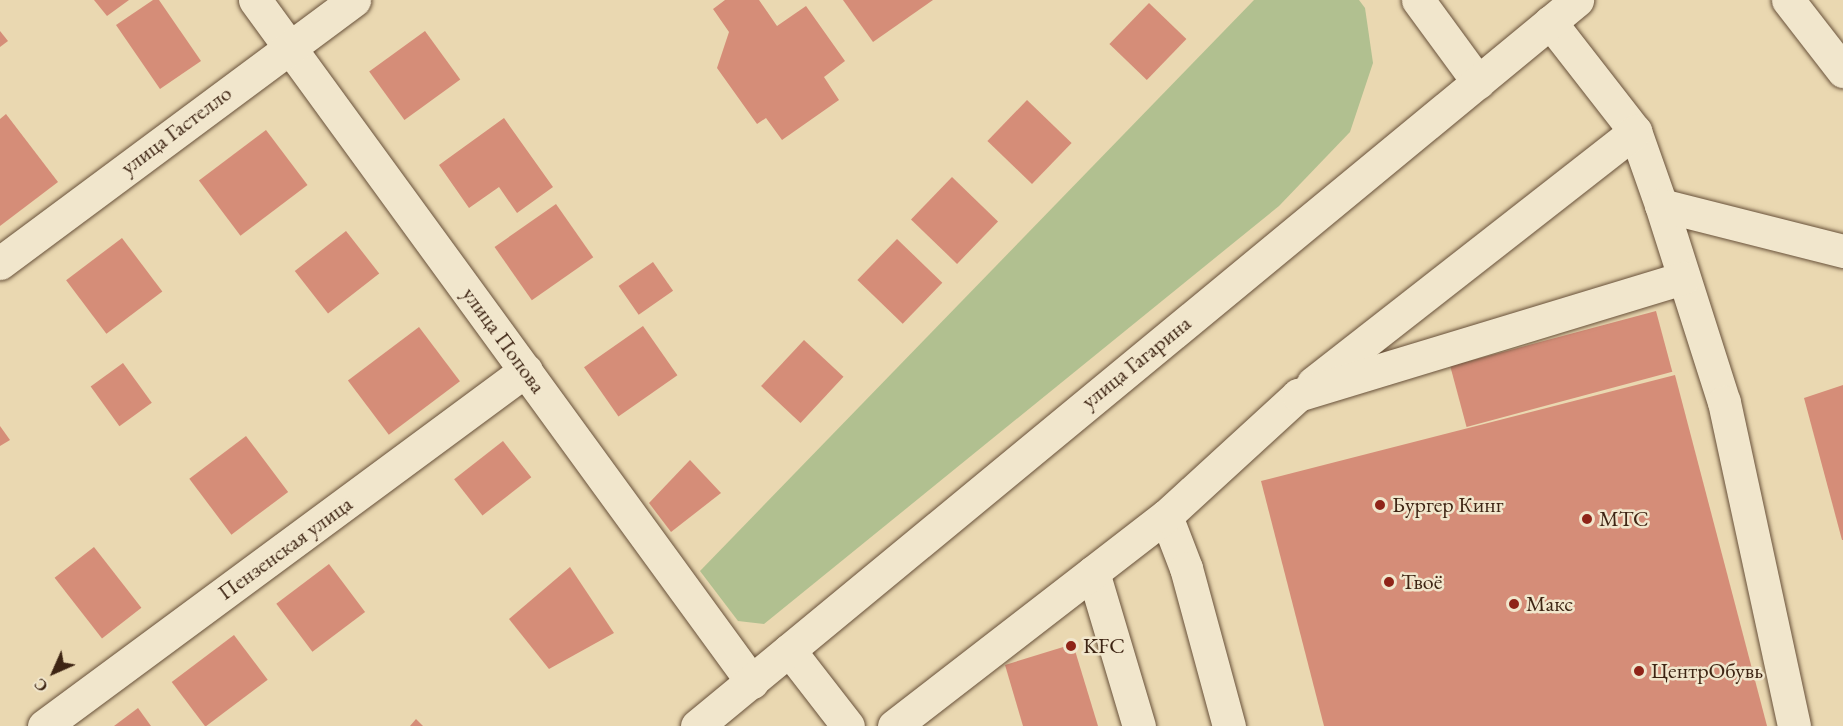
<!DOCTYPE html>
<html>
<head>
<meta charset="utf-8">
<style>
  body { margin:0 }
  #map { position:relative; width:1843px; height:726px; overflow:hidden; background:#ead8b1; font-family:"EB Garamond",serif }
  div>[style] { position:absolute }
  .green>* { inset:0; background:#b1c090 }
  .building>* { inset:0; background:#d58d78; transform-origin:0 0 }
  .roads { filter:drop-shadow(0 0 2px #68513a) drop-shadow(0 0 2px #68513a) }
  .minor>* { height:33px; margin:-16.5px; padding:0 16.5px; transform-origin:16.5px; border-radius:16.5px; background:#f1e6cc }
  .dots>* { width:16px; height:16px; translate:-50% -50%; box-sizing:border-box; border:3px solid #f1e6cc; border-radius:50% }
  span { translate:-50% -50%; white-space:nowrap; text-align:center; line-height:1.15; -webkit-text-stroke:5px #f1e6cc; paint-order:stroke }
  .street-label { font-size:22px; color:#3d2413 }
  .poi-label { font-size:22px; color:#3d2413 }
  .left { translate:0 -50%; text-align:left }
  .north { position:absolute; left:24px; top:642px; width:60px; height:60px; -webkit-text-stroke:4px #f1e6cc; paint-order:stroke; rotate:225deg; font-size:16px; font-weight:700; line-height:24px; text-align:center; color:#3d2413 }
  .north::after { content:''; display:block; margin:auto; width:21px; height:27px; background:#3d2413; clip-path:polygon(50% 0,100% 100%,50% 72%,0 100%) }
</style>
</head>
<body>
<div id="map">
  <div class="green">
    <div style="clip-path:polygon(1254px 0,1359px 0,1365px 8px,1373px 63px,1350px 132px,1279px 206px,764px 624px,738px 621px,700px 571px)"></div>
  </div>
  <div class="building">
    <div style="clip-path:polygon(94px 0,129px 0,107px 16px)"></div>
    <div style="clip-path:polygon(153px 0,159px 0,201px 61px,160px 89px,116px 25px)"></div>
    <div style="clip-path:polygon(725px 0,759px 0,777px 26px,806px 6px,845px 61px,824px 77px,839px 100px,782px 140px,766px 118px,757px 124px,717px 68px,729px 32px,713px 9px)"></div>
    <div style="clip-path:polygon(843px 0,933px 0,873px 42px)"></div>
    <div style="left:1149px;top:3px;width:52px;height:57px;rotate:44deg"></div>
    <div style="clip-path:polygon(0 31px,8px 41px,0 47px)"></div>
    <div style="left:425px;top:31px;width:60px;height:69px;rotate:54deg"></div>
    <div style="left:1027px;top:100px;width:62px;height:57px;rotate:44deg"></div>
    <div style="clip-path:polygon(6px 114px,58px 182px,0 226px,0 119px)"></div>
    <div style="clip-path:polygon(504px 118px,553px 187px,517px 213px,499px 187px,469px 208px,439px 165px)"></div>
    <div style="left:266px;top:130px;width:69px;height:84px;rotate:53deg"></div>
    <div style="left:952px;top:177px;width:64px;height:59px;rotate:44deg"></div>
    <div style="left:556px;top:204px;width:65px;height:75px;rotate:55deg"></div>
    <div style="left:346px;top:231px;width:54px;height:65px;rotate:52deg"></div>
    <div style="left:122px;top:238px;width:67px;height:70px;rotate:53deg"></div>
    <div style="left:897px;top:239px;width:63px;height:57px;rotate:44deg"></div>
    <div style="left:653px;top:262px;width:35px;height:42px;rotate:55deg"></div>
    <div style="left:1656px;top:311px;width:63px;height:213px;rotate:75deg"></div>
    <div style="left:643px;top:326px;width:60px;height:72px;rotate:55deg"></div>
    <div style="left:419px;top:327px;width:68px;height:89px;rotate:53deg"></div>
    <div style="left:804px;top:340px;width:54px;height:63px;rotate:43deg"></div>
    <div style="left:123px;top:363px;width:49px;height:40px;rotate:54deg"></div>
    <div style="clip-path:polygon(1675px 375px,1767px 726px,1324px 726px,1261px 481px)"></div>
    <div style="clip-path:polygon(1843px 385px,1843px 540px,1842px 540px,1804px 398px)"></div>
    <div style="clip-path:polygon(0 426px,10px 440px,0 446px)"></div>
    <div style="left:246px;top:436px;width:70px;height:71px;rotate:53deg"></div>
    <div style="left:503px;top:441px;width:46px;height:62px;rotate:52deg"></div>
    <div style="clip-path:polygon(690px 460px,721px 493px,671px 532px,649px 503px)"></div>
    <div style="left:94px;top:547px;width:77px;height:50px;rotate:52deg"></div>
    <div style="left:329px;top:564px;width:60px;height:66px;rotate:53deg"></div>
    <div style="clip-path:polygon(570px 567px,614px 633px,549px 669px,509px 619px)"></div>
    <div style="left:234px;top:635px;width:56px;height:78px;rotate:53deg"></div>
    <div style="clip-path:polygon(1073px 644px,1098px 726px,1023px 726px,1005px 665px)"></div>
    <div style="clip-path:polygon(138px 708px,151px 726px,114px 726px)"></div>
    <div style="clip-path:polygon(416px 719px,423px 726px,410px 726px)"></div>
  </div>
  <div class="roads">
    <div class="minor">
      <div style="left:255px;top:0;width:844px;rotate:53.92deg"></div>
      <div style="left:1418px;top:0;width:102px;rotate:53.8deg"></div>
      <div style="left:1788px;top:0;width:90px;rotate:52.2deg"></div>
      <div style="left:1550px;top:22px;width:138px;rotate:52.1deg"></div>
      <div style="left:1635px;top:131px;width:78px;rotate:70.6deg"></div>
      <div style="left:1661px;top:205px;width:207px;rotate:72.3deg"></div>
      <div style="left:1724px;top:402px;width:331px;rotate:77.8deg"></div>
      <div style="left:1661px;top:205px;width:188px;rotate:14.2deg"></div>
      <div style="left:0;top:263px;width:441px;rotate:-36.6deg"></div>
      <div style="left:1313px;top:383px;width:409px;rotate:-38deg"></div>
      <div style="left:1166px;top:516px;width:56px;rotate:69deg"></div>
      <div style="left:1186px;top:568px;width:164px;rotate:74.8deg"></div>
      <div style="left:1093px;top:572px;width:161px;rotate:73.4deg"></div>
      <div style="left:789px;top:650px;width:96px;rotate:52.2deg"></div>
      <div style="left:44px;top:726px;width:599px;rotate:-36.45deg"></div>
      <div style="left:697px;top:726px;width:1141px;rotate:-39.52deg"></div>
      <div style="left:894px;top:726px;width:344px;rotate:-37.7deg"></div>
      <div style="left:1166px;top:516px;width:179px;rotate:-42.5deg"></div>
      <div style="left:1298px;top:395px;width:403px;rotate:-16.9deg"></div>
    </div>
  </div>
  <div class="dots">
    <div style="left:1380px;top:505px;background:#8f2418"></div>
    <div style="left:1587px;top:519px;background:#8f2418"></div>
    <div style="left:1389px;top:582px;background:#8f2418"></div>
    <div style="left:1514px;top:604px;background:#8f2418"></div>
    <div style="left:1071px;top:646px;background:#8f2418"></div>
    <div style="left:1639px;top:671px;background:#8f2418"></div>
  </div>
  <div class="street-label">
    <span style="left:176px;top:130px;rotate:-37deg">улица Гастелло</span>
    <span style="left:504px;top:340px;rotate:54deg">улица Попова</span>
    <span style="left:1136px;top:362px;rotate:-39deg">улица Гагарина</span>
    <span style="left:285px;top:548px;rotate:-36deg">Пензенская улица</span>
  </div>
  <div class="poi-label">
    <span class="left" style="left:1392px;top:505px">Бургер Кинг</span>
    <span class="left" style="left:1599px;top:519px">МТС</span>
    <span class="left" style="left:1401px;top:582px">Твоё</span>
    <span class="left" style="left:1526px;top:604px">Макс</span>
    <span class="left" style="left:1083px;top:646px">KFC</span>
    <span class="left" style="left:1651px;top:671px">ЦентрОбувь</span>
  </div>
  <div class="north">С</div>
</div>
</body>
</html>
